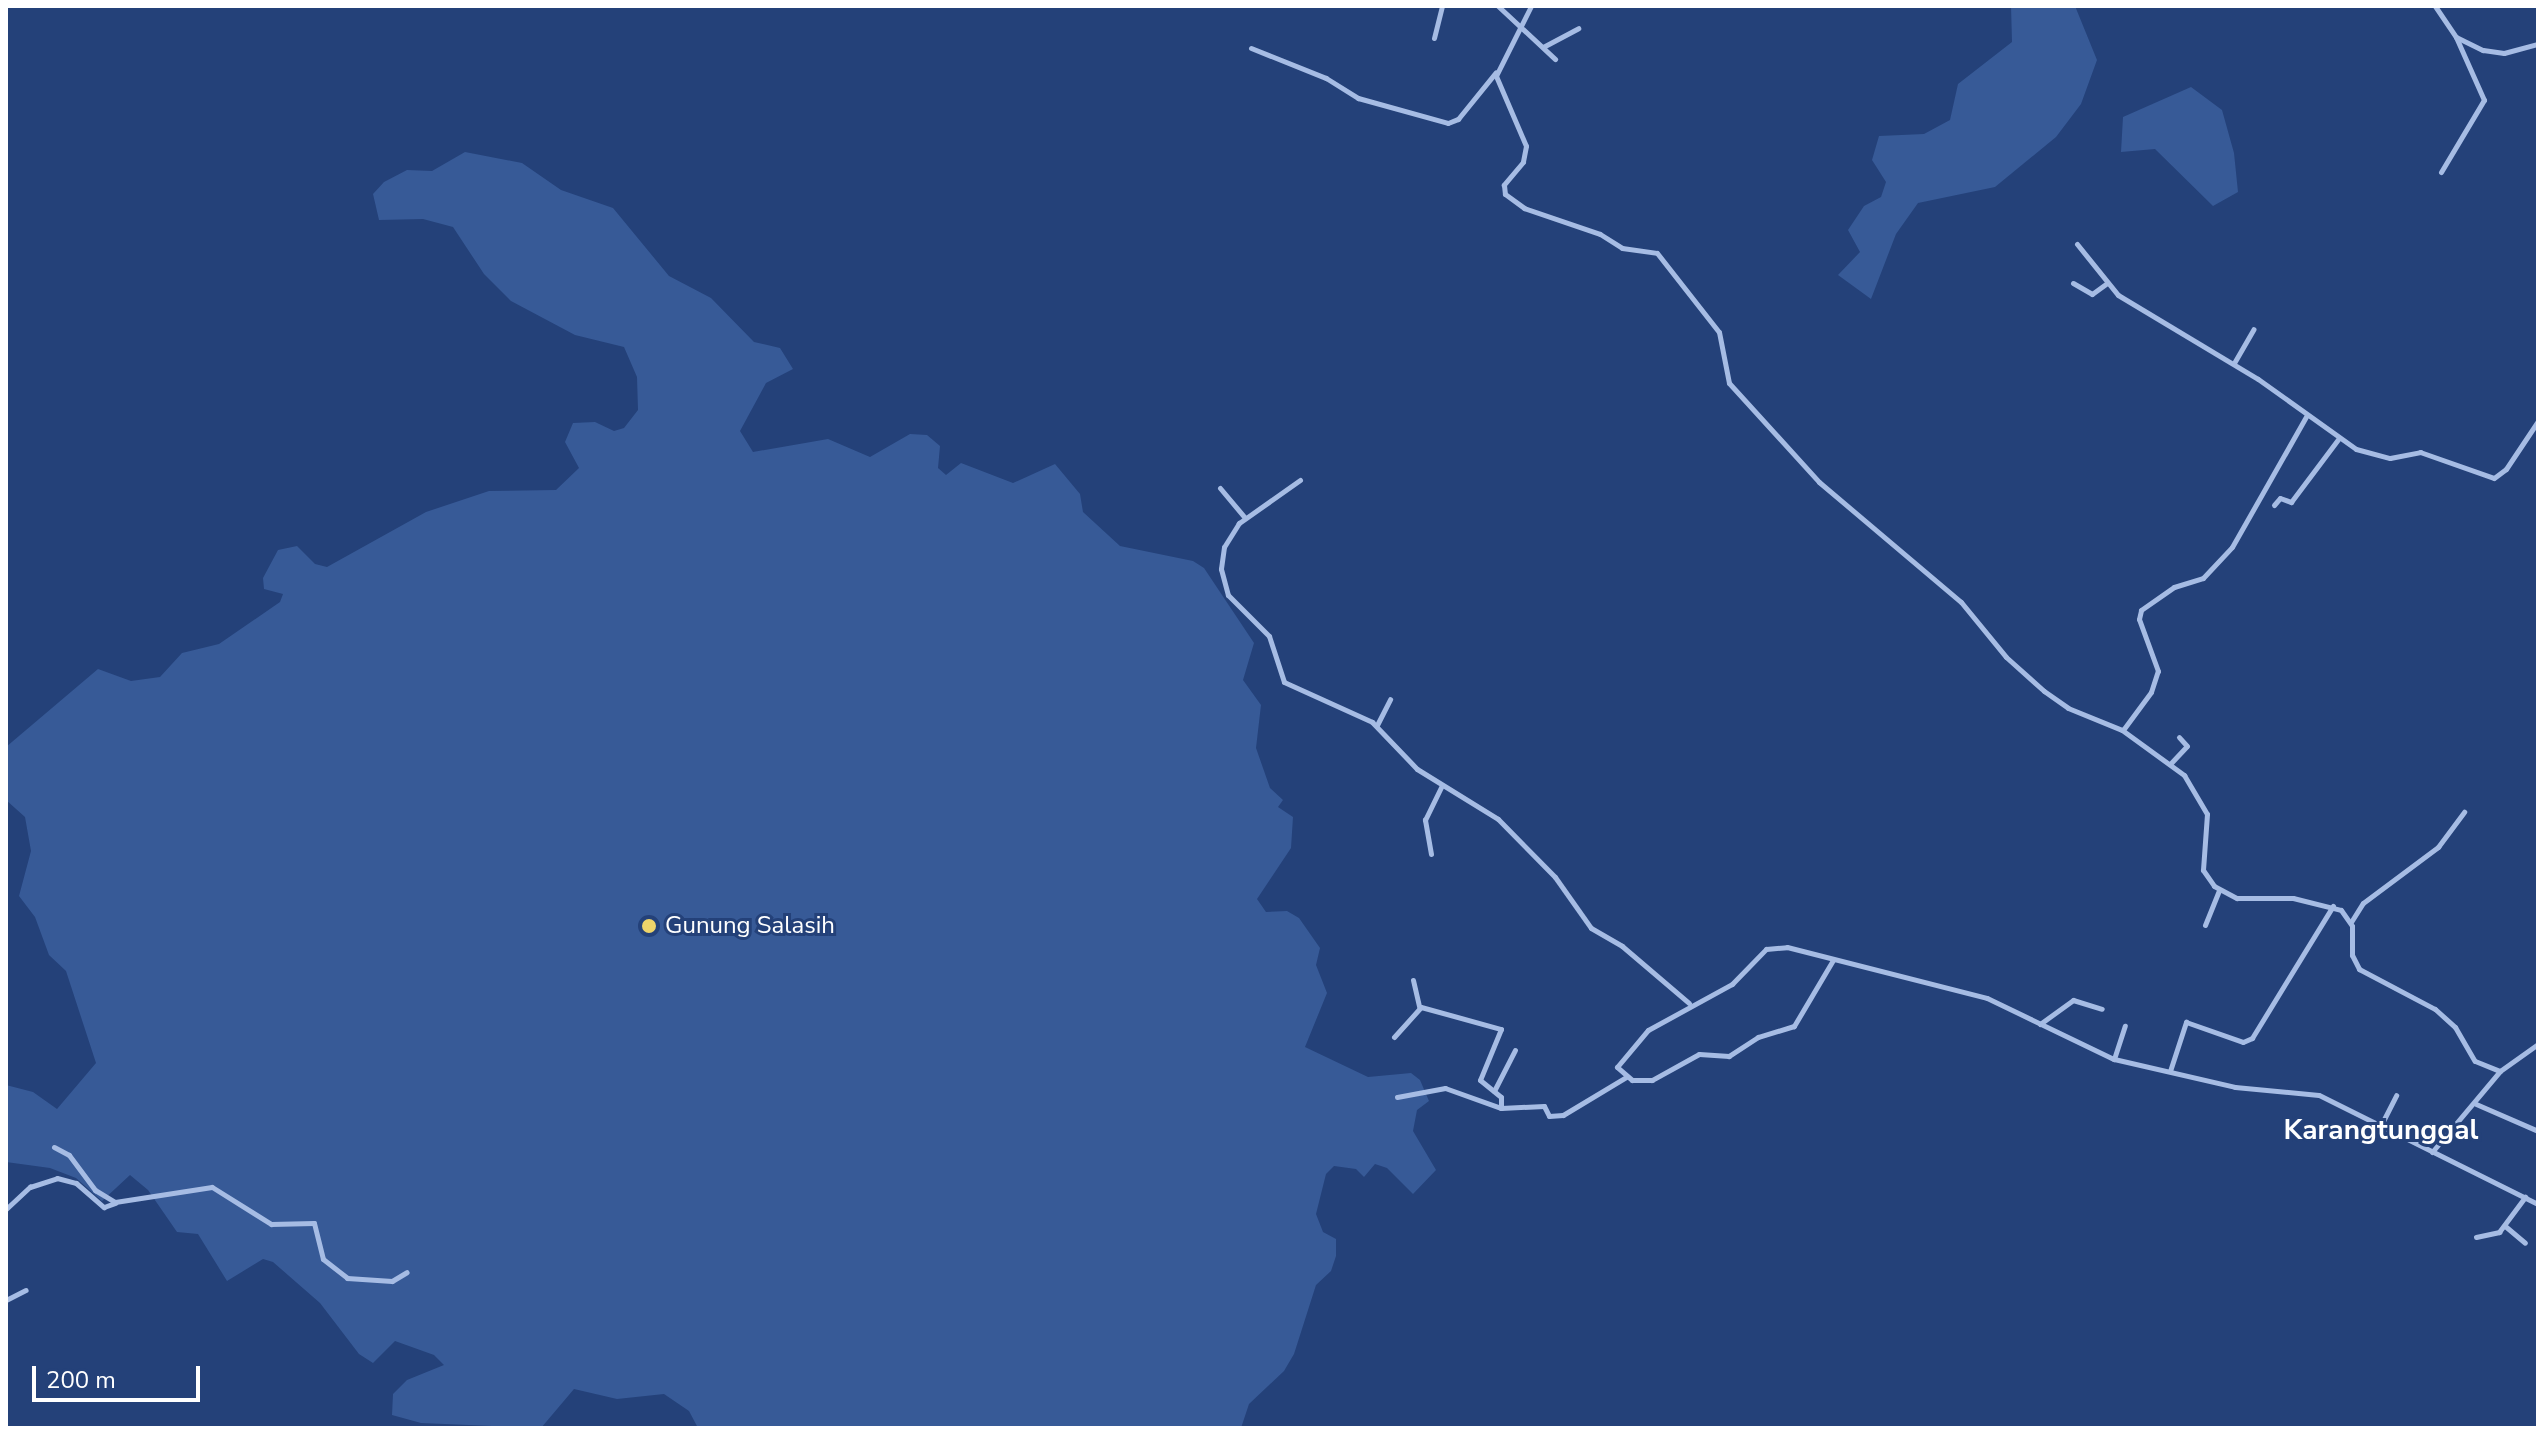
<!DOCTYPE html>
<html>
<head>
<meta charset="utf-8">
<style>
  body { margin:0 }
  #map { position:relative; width:2544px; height:1434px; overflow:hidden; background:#244179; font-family:"Nunito Sans",sans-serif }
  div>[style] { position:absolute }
  .green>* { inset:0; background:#375a97 }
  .street>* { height:5px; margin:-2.5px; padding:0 2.5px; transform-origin:2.5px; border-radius:2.5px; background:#a6bce4 }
  .dots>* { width:22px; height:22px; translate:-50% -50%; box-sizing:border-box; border:4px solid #244179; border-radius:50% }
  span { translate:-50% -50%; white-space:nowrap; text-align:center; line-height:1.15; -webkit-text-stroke:6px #244179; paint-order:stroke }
  .poi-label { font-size:24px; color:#fff }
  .left { translate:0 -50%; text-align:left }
  .quarter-label { font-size:28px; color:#fff; font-weight:700 }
  .frame { position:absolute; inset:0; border:8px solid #fff; pointer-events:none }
  .scale { position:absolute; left:32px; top:1366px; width:168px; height:36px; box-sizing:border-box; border:4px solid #fff; border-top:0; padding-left:10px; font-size:24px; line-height:28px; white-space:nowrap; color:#fff; -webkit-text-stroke:6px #244179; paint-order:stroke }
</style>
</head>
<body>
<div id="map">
  <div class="green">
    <div style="clip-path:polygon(2011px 6px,2075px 6px,2097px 60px,2081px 104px,2056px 137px,1995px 187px,1918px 203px,1896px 234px,1871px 299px,1838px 275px,1860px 252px,1848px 230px,1864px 206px,1881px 197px,1886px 182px,1872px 160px,1879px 136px,1924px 134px,1950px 120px,1958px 84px,2012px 42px)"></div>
    <div style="clip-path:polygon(2191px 87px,2222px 110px,2234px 153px,2238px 192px,2213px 206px,2155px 149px,2121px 152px,2123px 117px)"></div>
    <div style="clip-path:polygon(465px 152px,522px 163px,561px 190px,613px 208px,669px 276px,711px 298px,754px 342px,780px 348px,793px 369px,766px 383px,740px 431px,753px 452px,828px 439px,870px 457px,910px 434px,927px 435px,940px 446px,938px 468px,946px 475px,961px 463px,1013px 483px,1055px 464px,1080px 494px,1083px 512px,1120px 546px,1193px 561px,1204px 568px,1254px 643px,1243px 680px,1261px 705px,1256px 748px,1270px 788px,1283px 800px,1278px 807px,1293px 817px,1291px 848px,1257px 899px,1266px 912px,1287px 911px,1299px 918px,1320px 948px,1316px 965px,1327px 993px,1305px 1047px,1368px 1077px,1411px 1073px,1420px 1080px,1429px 1101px,1417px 1110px,1413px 1131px,1436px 1170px,1413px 1194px,1387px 1168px,1375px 1164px,1364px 1177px,1356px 1169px,1334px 1166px,1326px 1174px,1316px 1214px,1323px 1232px,1336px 1239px,1336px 1256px,1331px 1271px,1316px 1285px,1294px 1354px,1284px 1371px,1249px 1404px,1241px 1428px,698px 1428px,689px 1411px,664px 1394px,617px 1399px,574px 1389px,541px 1428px,421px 1423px,392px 1415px,393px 1394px,407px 1380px,444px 1365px,434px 1355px,395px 1341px,373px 1363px,359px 1354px,320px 1303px,273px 1262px,263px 1259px,227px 1281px,198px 1234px,177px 1232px,148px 1190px,130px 1175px,102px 1201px,76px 1178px,50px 1168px,6px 1162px,6px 1085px,33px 1092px,57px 1109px,96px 1063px,66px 971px,49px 955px,35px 917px,19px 896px,31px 851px,25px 817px,6px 800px,6px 747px,98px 669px,131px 681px,160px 677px,182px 653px,219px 644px,280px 602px,283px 594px,264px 589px,263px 578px,278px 550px,297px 546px,315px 564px,327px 567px,426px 512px,489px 491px,556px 490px,579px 468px,565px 442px,573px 423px,595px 422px,614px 431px,624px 428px,638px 410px,637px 377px,624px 347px,575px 335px,511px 301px,484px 274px,453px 227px,423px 219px,379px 220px,373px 194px,384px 182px,407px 170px,432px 171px)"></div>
  </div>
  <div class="street">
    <div style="left:1498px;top:6px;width:78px;rotate:42.9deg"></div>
    <div style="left:1531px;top:6px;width:78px;rotate:116.6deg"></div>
    <div style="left:1496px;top:76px;width:76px;rotate:66.8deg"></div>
    <div style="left:1526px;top:146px;width:16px;rotate:101deg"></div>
    <div style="left:1523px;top:162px;width:30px;rotate:130deg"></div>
    <div style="left:1504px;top:185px;width:9px;rotate:84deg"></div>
    <div style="left:1505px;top:194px;width:24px;rotate:36deg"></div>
    <div style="left:1524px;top:208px;width:80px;rotate:18.9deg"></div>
    <div style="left:1600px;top:234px;width:26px;rotate:32deg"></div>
    <div style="left:1622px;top:248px;width:35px;rotate:8deg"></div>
    <div style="left:1657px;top:253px;width:100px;rotate:51.9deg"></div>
    <div style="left:1719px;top:332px;width:52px;rotate:78.9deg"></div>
    <div style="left:1729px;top:383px;width:134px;rotate:47.7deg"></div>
    <div style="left:1819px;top:482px;width:186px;rotate:40.2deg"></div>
    <div style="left:1961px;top:602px;width:71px;rotate:50.7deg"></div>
    <div style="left:2006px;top:657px;width:51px;rotate:41.8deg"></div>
    <div style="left:2044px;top:691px;width:29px;rotate:35deg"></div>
    <div style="left:2068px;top:708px;width:58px;rotate:22.2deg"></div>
    <div style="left:2122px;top:730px;width:77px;rotate:36deg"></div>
    <div style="left:2184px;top:775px;width:45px;rotate:59.5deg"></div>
    <div style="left:2207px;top:814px;width:56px;rotate:94.1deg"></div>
    <div style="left:2203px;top:870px;width:19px;rotate:55deg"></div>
    <div style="left:2214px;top:886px;width:26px;rotate:28deg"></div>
    <div style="left:2237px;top:898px;width:56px"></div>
    <div style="left:2293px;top:898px;width:49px;rotate:14deg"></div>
    <div style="left:2341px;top:910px;width:19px;rotate:55deg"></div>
    <div style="left:2352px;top:926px;width:29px;rotate:90deg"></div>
    <div style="left:2352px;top:955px;width:16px;rotate:63deg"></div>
    <div style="left:2359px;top:969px;width:86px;rotate:27.8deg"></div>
    <div style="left:2435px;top:1009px;width:27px;rotate:42deg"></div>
    <div style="left:2455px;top:1027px;width:39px;rotate:60deg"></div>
    <div style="left:2475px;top:1061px;width:27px;rotate:22deg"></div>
    <div style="left:2435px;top:6px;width:37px;rotate:56deg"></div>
    <div style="left:2456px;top:37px;width:30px;rotate:26deg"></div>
    <div style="left:2483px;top:50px;width:21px;rotate:8deg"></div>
    <div style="left:2504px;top:53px;width:35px;rotate:-15deg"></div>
    <div style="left:1434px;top:38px;width:33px;rotate:-76deg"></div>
    <div style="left:1543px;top:47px;width:40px;rotate:-28deg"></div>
    <div style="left:1251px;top:48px;width:81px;rotate:21.8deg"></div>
    <div style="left:1326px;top:78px;width:38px;rotate:32deg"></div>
    <div style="left:1358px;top:98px;width:93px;rotate:15.5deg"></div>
    <div style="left:1448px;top:123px;width:11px;rotate:-22deg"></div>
    <div style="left:1458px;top:119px;width:60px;rotate:-51deg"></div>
    <div style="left:2441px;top:172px;width:84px;rotate:-59.2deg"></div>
    <div style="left:2484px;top:100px;width:69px;rotate:-114deg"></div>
    <div style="left:2077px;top:244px;width:65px;rotate:51.2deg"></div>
    <div style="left:2118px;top:295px;width:163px;rotate:31deg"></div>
    <div style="left:2258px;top:379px;width:120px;rotate:35.5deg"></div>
    <div style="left:2356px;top:449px;width:35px;rotate:15deg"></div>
    <div style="left:2390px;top:458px;width:31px;rotate:-11deg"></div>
    <div style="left:2420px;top:452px;width:78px;rotate:19.4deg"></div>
    <div style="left:2494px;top:478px;width:15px;rotate:-37deg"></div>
    <div style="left:2506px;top:469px;width:58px;rotate:-56.3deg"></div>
    <div style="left:2073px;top:283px;width:22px;rotate:30deg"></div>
    <div style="left:2092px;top:294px;width:17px;rotate:-36deg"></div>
    <div style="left:2234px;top:363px;width:39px;rotate:-60deg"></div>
    <div style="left:1300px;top:480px;width:75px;rotate:144.8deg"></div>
    <div style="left:1239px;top:523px;width:28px;rotate:122deg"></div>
    <div style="left:1224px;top:547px;width:22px;rotate:98deg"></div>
    <div style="left:1221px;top:569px;width:27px;rotate:75deg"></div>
    <div style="left:1228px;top:595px;width:58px;rotate:45deg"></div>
    <div style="left:1269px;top:636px;width:48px;rotate:71.9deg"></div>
    <div style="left:1284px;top:682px;width:97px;rotate:24.4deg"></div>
    <div style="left:1372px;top:722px;width:65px;rotate:46.2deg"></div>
    <div style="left:1417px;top:769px;width:95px;rotate:31.7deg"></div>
    <div style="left:1498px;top:819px;width:81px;rotate:45.5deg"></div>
    <div style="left:1555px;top:877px;width:62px;rotate:54.8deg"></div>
    <div style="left:1591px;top:928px;width:36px;rotate:30deg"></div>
    <div style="left:1622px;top:946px;width:88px;rotate:40.4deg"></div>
    <div style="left:1220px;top:488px;width:38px;rotate:50deg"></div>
    <div style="left:2274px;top:505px;width:9px;rotate:-49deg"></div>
    <div style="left:2280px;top:498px;width:12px;rotate:20deg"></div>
    <div style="left:2291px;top:502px;width:80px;rotate:-53.1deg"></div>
    <div style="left:1377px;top:725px;width:29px;rotate:-63deg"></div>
    <div style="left:2123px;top:730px;width:47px;rotate:-53.6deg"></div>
    <div style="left:2151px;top:692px;width:22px;rotate:-72deg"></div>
    <div style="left:2158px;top:671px;width:55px;rotate:-110.1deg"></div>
    <div style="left:2139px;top:619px;width:9px;rotate:-77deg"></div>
    <div style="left:2141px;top:610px;width:40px;rotate:-34.9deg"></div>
    <div style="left:2174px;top:587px;width:30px;rotate:-17deg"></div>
    <div style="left:2203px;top:578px;width:42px;rotate:-46.9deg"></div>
    <div style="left:2232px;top:547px;width:150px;rotate:-60.4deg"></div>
    <div style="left:2171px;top:763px;width:23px;rotate:-47deg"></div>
    <div style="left:2187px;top:746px;width:12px;rotate:-132deg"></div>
    <div style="left:1431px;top:854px;width:35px;rotate:-100deg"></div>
    <div style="left:1425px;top:820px;width:37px;rotate:-64deg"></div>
    <div style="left:2351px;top:922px;width:22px;rotate:-58deg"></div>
    <div style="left:2363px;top:903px;width:94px;rotate:-36.7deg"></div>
    <div style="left:2438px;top:847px;width:44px;rotate:-53.4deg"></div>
    <div style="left:2205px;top:925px;width:38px;rotate:-68deg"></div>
    <div style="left:1833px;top:960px;width:77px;rotate:120.6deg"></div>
    <div style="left:1794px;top:1026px;width:38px;rotate:163deg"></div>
    <div style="left:1758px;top:1037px;width:35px;rotate:147deg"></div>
    <div style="left:1729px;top:1056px;width:30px;rotate:-176deg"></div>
    <div style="left:1699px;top:1054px;width:54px;rotate:151deg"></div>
    <div style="left:1652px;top:1080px;width:20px;rotate:180deg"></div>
    <div style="left:1632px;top:1080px;width:20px;rotate:-139deg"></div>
    <div style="left:1617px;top:1067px;width:48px;rotate:-50deg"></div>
    <div style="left:1648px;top:1030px;width:96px;rotate:-28.7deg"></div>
    <div style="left:1732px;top:984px;width:49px;rotate:-45.8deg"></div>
    <div style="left:1766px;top:949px;width:21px;rotate:-5deg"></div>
    <div style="left:1787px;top:947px;width:206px;rotate:14.3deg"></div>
    <div style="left:1987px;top:998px;width:141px;rotate:25.7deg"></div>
    <div style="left:2114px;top:1059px;width:124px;rotate:13deg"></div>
    <div style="left:2235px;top:1087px;width:84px;rotate:5.4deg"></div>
    <div style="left:2319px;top:1095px;width:245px;rotate:26.5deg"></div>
    <div style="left:1413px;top:980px;width:28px;rotate:77deg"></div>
    <div style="left:2040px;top:1024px;width:41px;rotate:-36deg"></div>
    <div style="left:2073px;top:1000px;width:30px;rotate:17deg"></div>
    <div style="left:1394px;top:1037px;width:40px;rotate:-48deg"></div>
    <div style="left:1421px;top:1007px;width:83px;rotate:15.4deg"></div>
    <div style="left:1501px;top:1029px;width:55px;rotate:112.4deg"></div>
    <div style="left:1480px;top:1080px;width:27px;rotate:39deg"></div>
    <div style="left:1501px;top:1097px;width:11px;rotate:90deg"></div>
    <div style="left:2114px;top:1059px;width:35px;rotate:-72deg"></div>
    <div style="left:2170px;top:1071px;width:52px;rotate:-71.9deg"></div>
    <div style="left:2186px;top:1022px;width:60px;rotate:19.3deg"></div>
    <div style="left:2243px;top:1042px;width:10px;rotate:-24deg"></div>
    <div style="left:2252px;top:1038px;width:155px;rotate:-58.5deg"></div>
    <div style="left:1494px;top:1091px;width:46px;rotate:-62.9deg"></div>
    <div style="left:1397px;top:1097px;width:49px;rotate:-10.6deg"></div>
    <div style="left:1445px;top:1088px;width:59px;rotate:19.7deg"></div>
    <div style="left:1501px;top:1108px;width:43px;rotate:-2.7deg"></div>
    <div style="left:1544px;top:1106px;width:11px;rotate:63deg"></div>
    <div style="left:1549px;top:1116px;width:14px;rotate:-4deg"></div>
    <div style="left:1563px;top:1115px;width:74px;rotate:-31.1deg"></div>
    <div style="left:2476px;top:1104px;width:68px;rotate:23.5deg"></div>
    <div style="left:2379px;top:1129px;width:38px;rotate:-63deg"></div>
    <div style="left:54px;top:1147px;width:17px;rotate:28deg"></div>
    <div style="left:69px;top:1155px;width:44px;rotate:53.4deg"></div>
    <div style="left:95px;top:1190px;width:23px;rotate:31deg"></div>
    <div style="left:115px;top:1202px;width:98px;rotate:-8.8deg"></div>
    <div style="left:212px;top:1187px;width:70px;rotate:32.1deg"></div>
    <div style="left:271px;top:1224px;width:43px;rotate:-1.3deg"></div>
    <div style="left:314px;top:1223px;width:37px;rotate:76deg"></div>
    <div style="left:323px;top:1259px;width:31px;rotate:38deg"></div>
    <div style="left:347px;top:1278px;width:45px;rotate:3.8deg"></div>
    <div style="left:392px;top:1281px;width:17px;rotate:-31deg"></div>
    <div style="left:2432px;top:1152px;width:106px;rotate:-50deg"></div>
    <div style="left:2500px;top:1071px;width:47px;rotate:-35.4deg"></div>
    <div style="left:6px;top:1209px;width:33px;rotate:-43deg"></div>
    <div style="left:30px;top:1187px;width:28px;rotate:-18deg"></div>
    <div style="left:57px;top:1178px;width:20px;rotate:15deg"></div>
    <div style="left:76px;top:1183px;width:37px;rotate:41deg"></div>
    <div style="left:104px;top:1207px;width:12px;rotate:-20deg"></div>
    <div style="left:2505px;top:1226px;width:26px;rotate:40deg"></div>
    <div style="left:2476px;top:1237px;width:24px;rotate:-12deg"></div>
    <div style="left:2499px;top:1232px;width:44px;rotate:-53.4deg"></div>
    <div style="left:6px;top:1300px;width:22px;rotate:-27deg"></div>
  </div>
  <div class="dots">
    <div style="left:649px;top:926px;background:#eed46a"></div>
  </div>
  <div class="poi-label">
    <span class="left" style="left:665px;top:926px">Gunung Salasih</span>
  </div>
  <div class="quarter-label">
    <span style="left:2381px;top:1130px">Karangtunggal</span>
  </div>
  <div class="frame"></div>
  <div class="scale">200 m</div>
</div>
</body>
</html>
